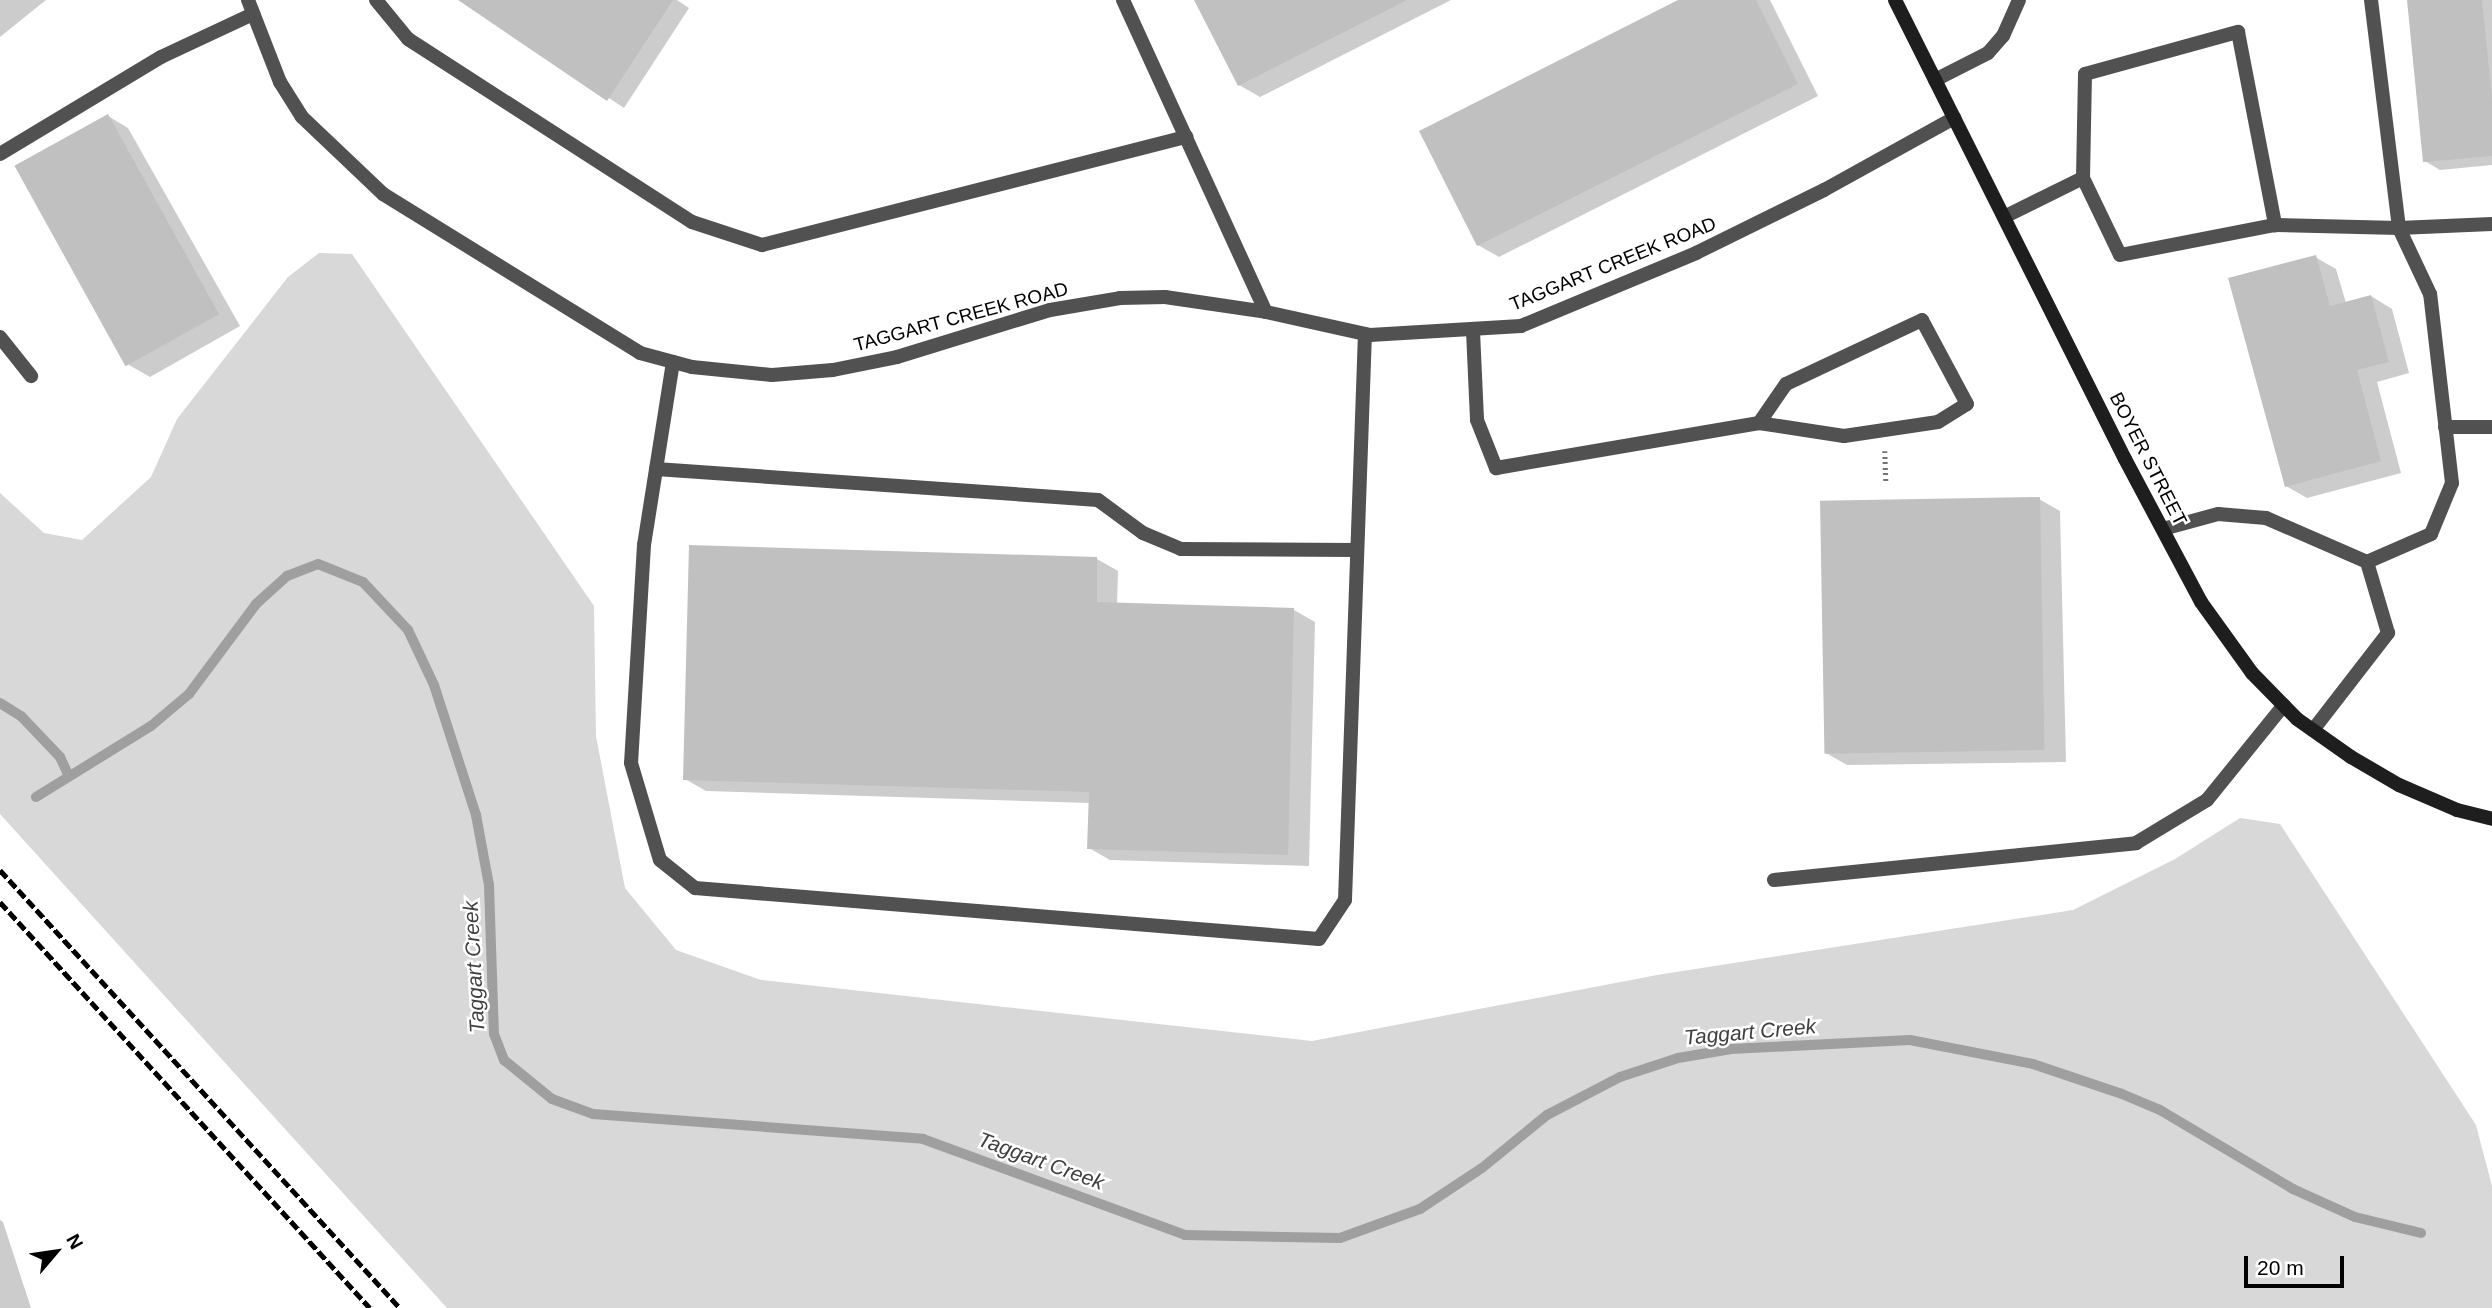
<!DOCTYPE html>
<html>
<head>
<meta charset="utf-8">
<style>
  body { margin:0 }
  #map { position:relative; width:2492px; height:1308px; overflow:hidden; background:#fff; font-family:Arial,sans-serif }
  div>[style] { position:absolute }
  .green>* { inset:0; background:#d8d8d8 }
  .shadow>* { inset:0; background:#0003 }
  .stream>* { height:10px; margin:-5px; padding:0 5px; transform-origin:5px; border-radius:5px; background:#9f9f9f }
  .building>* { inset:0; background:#c0c0c0; transform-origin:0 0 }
  .path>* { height:4.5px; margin-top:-2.25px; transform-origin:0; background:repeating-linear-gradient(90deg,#737373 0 2px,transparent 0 5.5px) }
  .lane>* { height:14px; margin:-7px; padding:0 7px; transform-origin:7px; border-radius:7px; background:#515151 }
  .street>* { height:14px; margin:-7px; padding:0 7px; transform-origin:7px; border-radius:7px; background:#515151 }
  .secondary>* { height:14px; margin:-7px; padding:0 7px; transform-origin:7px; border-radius:7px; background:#1e1e1e }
  .rail>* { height:5px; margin-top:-2.5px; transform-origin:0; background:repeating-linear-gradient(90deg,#000 0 10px,transparent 0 13.5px) }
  span { translate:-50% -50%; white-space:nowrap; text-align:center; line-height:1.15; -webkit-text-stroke:5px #fff; paint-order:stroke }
  .street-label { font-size:19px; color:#000 }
  .water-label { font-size:21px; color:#404040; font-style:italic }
  .north { position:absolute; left:21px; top:1217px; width:70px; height:70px; -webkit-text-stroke:5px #fff; paint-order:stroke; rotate:61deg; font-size:19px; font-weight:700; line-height:28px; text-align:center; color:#000 }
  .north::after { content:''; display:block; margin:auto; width:24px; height:32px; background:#000; clip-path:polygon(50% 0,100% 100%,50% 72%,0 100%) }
  .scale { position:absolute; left:2244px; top:1256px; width:100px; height:32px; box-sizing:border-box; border:4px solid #000; border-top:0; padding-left:9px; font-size:21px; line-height:24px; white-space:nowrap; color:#000; -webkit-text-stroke:5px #fff; paint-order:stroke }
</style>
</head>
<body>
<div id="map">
  <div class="green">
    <div style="clip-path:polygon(319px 253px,352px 254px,594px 606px,596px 736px,625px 888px,676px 950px,761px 980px,1312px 1041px,1657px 975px,2073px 910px,2175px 859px,2240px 818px,2280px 824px,2476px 1125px,2492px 1186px,2492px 1308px,447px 1308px,0 814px,0 493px,44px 533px,82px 540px,151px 477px,177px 419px,288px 277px)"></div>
  </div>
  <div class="shadow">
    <div style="clip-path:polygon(0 0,46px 0,0 37px)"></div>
    <div style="clip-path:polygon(461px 0,677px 0,689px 8px,624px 108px)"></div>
    <div style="clip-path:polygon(1196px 0,1451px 0,1260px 97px,1239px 85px)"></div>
    <div style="clip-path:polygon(1682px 0,1770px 0,1818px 96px,1499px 257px,1478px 245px)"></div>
    <div style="clip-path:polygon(2408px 0,2492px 0,2492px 165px,2440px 170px,2425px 161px)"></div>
    <div style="clip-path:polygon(108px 116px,128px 128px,240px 326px,150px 377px,129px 365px)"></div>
    <div style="clip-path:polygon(2315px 257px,2336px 269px,2346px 303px,2371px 296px,2392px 309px,2409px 373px,2377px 382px,2401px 473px,2307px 498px,2286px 486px)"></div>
    <div style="clip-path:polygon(2039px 499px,2060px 511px,2066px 762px,1847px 765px,1826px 753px)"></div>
    <div style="clip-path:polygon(1097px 559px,1118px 571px,1117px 605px,1294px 610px,1315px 622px,1309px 866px,1110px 860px,1089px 848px,1090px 803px,706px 791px,685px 779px)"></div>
    <div style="clip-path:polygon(0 1220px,3px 1222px,31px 1308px,0 1308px)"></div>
  </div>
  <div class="stream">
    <div style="left:0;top:703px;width:25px;rotate:32deg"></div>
    <div style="left:21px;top:716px;width:57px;rotate:46.4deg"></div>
    <div style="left:60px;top:757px;width:21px;rotate:65deg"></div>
    <div style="left:36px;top:797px;width:135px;rotate:-31.7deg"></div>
    <div style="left:151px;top:726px;width:50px;rotate:-40.1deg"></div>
    <div style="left:189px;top:694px;width:112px;rotate:-53.3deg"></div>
    <div style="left:256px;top:604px;width:42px;rotate:-42.1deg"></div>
    <div style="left:287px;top:576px;width:33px;rotate:-21deg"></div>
    <div style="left:318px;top:564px;width:48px;rotate:21.8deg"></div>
    <div style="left:363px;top:582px;width:66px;rotate:46.8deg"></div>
    <div style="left:408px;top:630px;width:61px;rotate:64.7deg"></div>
    <div style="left:434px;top:685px;width:137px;rotate:72.1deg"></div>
    <div style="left:476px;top:815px;width:71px;rotate:79.5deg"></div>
    <div style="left:489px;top:885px;width:149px;rotate:88.1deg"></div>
    <div style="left:494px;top:1034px;width:28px;rotate:69deg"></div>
    <div style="left:504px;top:1060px;width:62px;rotate:39.1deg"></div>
    <div style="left:552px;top:1099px;width:44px;rotate:20.1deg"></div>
    <div style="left:593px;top:1114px;width:331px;rotate:4.3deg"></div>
    <div style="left:923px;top:1139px;width:279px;rotate:20.1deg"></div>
    <div style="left:1185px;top:1235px;width:155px;rotate:1.1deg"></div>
    <div style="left:1340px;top:1238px;width:85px;rotate:-19.9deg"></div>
    <div style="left:1420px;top:1209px;width:74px;rotate:-33.5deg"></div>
    <div style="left:1482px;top:1168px;width:84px;rotate:-39.2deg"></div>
    <div style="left:1547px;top:1115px;width:82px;rotate:-27.5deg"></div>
    <div style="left:1620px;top:1077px;width:61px;rotate:-18.1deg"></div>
    <div style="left:1678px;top:1058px;width:54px;rotate:-9.6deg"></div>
    <div style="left:1731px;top:1049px;width:179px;rotate:-2.9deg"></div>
    <div style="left:1910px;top:1040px;width:125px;rotate:11deg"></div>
    <div style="left:2033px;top:1064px;width:94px;rotate:18.6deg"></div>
    <div style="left:2122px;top:1094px;width:41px;rotate:22.8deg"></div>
    <div style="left:2160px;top:1110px;width:155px;rotate:30.7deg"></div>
    <div style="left:2293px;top:1189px;width:68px;rotate:24.3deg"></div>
    <div style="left:2355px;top:1217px;width:68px;rotate:13.6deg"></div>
  </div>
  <div class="building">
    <div style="clip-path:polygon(458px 0,673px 0,607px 101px)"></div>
    <div style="clip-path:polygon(1194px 0,1407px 0,1238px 86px)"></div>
    <div style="clip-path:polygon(1678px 0,1756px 0,1798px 84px,1477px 246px,1419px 131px)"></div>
    <div style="clip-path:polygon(2407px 0,2482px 0,2492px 99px,2492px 156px,2423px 162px)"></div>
    <div style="left:108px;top:114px;width:229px;height:107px;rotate:61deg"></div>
    <div style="clip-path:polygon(2316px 255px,2330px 306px,2371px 295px,2389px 362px,2357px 370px,2381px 461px,2285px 487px,2228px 278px)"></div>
    <div style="left:2040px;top:497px;width:253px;height:220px;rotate:89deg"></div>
    <div style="clip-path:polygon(689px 545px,1097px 557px,1097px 602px,1294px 608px,1288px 855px,1087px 849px,1089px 792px,683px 780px)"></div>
  </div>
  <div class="path">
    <div style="left:1885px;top:451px;width:31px;rotate:88deg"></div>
  </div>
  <div class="lane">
    <div style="left:376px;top:0;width:50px;rotate:50.6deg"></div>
    <div style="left:408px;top:39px;width:338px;rotate:32.8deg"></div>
    <div style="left:692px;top:222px;width:74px;rotate:18.2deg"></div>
    <div style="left:762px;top:245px;width:438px;rotate:-14.3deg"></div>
    <div style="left:1935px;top:80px;width:59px;rotate:-27deg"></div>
    <div style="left:1988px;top:53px;width:23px;rotate:-49deg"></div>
    <div style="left:2003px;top:36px;width:39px;rotate:-66deg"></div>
    <div style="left:0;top:154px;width:188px;rotate:-31.1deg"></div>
    <div style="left:161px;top:57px;width:102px;rotate:-25.1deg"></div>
    <div style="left:2083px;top:178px;width:85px;rotate:64.3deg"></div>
    <div style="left:2120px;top:255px;width:158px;rotate:-11deg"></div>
    <div style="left:2275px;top:225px;width:124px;rotate:1.4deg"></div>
    <div style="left:2399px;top:228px;width:93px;rotate:-2.5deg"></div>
    <div style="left:2004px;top:217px;width:88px;rotate:-26.3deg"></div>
    <div style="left:2083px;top:178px;width:104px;rotate:-88.9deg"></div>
    <div style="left:2085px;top:74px;width:159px;rotate:-15.4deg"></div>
    <div style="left:2238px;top:32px;width:197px;rotate:79.1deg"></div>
    <div style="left:1473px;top:331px;width:89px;rotate:87.4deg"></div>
    <div style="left:1477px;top:420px;width:52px;rotate:68.4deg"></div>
    <div style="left:1496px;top:468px;width:267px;rotate:-9.7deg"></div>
    <div style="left:1759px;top:423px;width:86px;rotate:8.7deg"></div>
    <div style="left:1844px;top:436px;width:95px;rotate:-8.5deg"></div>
    <div style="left:1938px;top:422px;width:34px;rotate:-32deg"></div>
    <div style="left:1967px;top:404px;width:95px;rotate:-118.2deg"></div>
    <div style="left:1922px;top:320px;width:150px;rotate:154.8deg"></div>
    <div style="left:1786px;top:384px;width:47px;rotate:124.7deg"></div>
    <div style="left:0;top:337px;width:50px;rotate:51.5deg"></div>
    <div style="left:673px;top:362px;width:185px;rotate:99deg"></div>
    <div style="left:644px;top:545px;width:218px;rotate:93.4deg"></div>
    <div style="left:631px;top:763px;width:101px;rotate:73.4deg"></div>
    <div style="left:660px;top:860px;width:45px;rotate:38.7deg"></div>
    <div style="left:695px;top:888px;width:626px;rotate:4.67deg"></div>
    <div style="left:1319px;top:939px;width:47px;rotate:-56.3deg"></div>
    <div style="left:1345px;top:900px;width:566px;rotate:-87.98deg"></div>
    <div style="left:2445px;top:427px;width:47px"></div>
    <div style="left:656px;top:469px;width:443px;rotate:4deg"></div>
    <div style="left:1098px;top:500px;width:56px;rotate:36.3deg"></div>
    <div style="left:1143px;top:533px;width:41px;rotate:22.8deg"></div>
    <div style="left:1181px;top:549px;width:175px;rotate:0.3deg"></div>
    <div style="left:2163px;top:529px;width:57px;rotate:-15.3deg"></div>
    <div style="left:2218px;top:514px;width:48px;rotate:4.8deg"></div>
    <div style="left:2266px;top:518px;width:110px;rotate:23.5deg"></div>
    <div style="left:2367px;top:562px;width:70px;rotate:-23.6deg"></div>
    <div style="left:2431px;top:534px;width:55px;rotate:-67.6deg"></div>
    <div style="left:2452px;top:483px;width:190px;rotate:-96.6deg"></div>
    <div style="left:2430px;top:294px;width:73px;rotate:-115.2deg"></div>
    <div style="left:2399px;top:228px;width:230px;rotate:-97deg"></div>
    <div style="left:2313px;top:730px;width:123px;rotate:-52.3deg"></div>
    <div style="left:2388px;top:633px;width:74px;rotate:-106.5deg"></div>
    <div style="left:1774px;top:880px;width:364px;rotate:-5.8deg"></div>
    <div style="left:2136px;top:843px;width:83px;rotate:-31.2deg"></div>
    <div style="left:2207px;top:800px;width:122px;rotate:-51deg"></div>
  </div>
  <div class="street">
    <div style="left:248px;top:0;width:88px;rotate:68.7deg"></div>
    <div style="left:280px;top:82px;width:41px;rotate:57.8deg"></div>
    <div style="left:302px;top:117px;width:112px;rotate:43.5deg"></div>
    <div style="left:383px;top:194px;width:302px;rotate:31.7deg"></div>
    <div style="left:640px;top:353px;width:54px;rotate:15.1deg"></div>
    <div style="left:692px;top:367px;width:80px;rotate:5.7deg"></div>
    <div style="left:772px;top:375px;width:61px;rotate:-4.7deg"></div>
    <div style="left:833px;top:370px;width:65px;rotate:-11.5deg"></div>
    <div style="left:897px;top:357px;width:160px;rotate:-17.1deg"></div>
    <div style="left:1050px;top:310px;width:71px;rotate:-9.7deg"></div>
    <div style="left:1120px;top:298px;width:45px;rotate:-1.3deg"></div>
    <div style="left:1165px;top:297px;width:102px;rotate:8.4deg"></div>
    <div style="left:1266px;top:312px;width:107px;rotate:12.5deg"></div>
    <div style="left:1370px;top:335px;width:151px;rotate:-3.4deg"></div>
    <div style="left:1521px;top:326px;width:190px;rotate:-22.6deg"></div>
    <div style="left:1696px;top:253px;width:143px;rotate:-26.2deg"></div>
    <div style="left:1824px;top:190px;width:149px;rotate:-29deg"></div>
    <div style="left:1123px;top:0;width:343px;rotate:65.4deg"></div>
  </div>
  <div class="secondary">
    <div style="left:1895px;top:0;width:513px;rotate:63.39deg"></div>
    <div style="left:2125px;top:459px;width:162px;rotate:62deg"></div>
    <div style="left:2201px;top:602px;width:87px;rotate:54.3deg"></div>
    <div style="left:2252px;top:673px;width:64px;rotate:45.6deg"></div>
    <div style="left:2297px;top:719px;width:66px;rotate:35.1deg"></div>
    <div style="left:2351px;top:757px;width:56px;rotate:30.3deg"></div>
    <div style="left:2399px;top:785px;width:63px;rotate:23.3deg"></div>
    <div style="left:2457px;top:810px;width:36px;rotate:14deg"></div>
  </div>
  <div class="rail">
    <div style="left:0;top:870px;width:593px;rotate:47.6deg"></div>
    <div style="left:0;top:902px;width:549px;rotate:47.66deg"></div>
  </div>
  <div class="street-label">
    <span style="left:1613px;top:264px;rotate:-22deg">TAGGART CREEK ROAD</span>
    <span style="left:961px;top:317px;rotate:-15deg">TAGGART CREEK ROAD</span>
    <span style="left:2148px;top:459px;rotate:63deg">BOYER STREET</span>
  </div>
  <div class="water-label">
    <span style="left:474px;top:967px;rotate:-93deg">Taggart Creek</span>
    <span style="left:1750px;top:1032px;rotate:-5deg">Taggart Creek</span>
    <span style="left:1041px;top:1161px;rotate:20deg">Taggart Creek</span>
  </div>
  <div class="north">N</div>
  <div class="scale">20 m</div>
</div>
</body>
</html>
